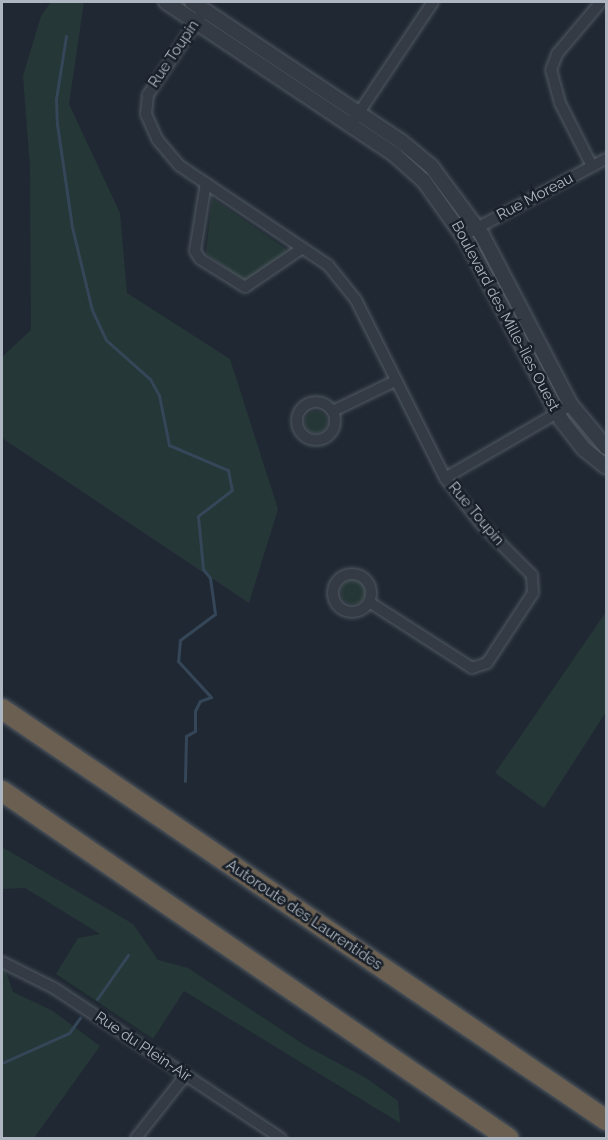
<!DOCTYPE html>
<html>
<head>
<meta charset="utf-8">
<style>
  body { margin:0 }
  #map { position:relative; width:608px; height:1140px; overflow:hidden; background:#202933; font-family:Raleway,sans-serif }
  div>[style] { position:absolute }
  .green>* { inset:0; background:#253736 }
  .round { border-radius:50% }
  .stream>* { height:3px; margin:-1.5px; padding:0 1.5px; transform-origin:1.5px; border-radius:1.5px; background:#354659 }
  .roads { filter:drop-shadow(0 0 2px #515962) drop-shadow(0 0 2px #515962) }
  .minor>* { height:10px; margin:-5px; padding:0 5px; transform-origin:5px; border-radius:5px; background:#343b44 }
  .minor>.ring { margin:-5px; padding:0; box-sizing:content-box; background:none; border:10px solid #343b44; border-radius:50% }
  .tertiary>* { height:14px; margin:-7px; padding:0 7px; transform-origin:7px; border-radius:7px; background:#343b44 }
  .motorway>* { height:20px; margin:-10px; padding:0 10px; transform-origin:10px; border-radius:10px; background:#6a5f51 }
  span { translate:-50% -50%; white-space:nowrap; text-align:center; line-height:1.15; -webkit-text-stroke:5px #192029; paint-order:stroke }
  .street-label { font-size:15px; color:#adb6c1 }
  .frame { position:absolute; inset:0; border:3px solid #adb6c1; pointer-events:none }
</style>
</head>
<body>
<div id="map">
  <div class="green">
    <div style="clip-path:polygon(51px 2px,84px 2px,69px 104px,120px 213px,127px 293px,230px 359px,278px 509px,249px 603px,2px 438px,2px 357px,31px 330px,30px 167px,23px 76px,41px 16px)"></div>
    <div style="clip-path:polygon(212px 198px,286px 249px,286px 256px,253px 279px,242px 280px,206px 253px)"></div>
    <div class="round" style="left:305px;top:411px;width:22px;height:22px"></div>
    <div class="round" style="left:341px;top:580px;width:24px;height:24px"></div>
    <div style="clip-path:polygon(606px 612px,606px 712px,544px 808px,495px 773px)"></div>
    <div style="clip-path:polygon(2px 847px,133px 924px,158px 960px,188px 968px,306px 1046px,366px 1078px,398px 1101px,400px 1123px,184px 991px,153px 1039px,56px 974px,78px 938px,100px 934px,25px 888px,2px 889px)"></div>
    <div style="clip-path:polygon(2px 971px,6px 972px,13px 992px,53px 1011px,100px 1046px,34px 1138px,2px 1138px)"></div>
  </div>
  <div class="stream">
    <div style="left:66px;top:36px;width:64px;rotate:99deg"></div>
    <div style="left:56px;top:99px;width:25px;rotate:88deg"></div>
    <div style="left:57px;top:124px;width:104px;rotate:81.7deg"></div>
    <div style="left:72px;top:227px;width:85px;rotate:76.5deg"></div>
    <div style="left:92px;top:310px;width:33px;rotate:65deg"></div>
    <div style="left:106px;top:340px;width:59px;rotate:41.6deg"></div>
    <div style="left:150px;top:379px;width:18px;rotate:61deg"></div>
    <div style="left:159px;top:395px;width:51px;rotate:78.7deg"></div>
    <div style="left:169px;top:445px;width:64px;rotate:23deg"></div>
    <div style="left:228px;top:470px;width:20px;rotate:79deg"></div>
    <div style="left:232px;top:490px;width:43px;rotate:142.6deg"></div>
    <div style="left:198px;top:516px;width:53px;rotate:84.6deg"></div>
    <div style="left:203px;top:569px;width:11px;rotate:52deg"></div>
    <div style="left:210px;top:578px;width:36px;rotate:82deg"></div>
    <div style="left:215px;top:614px;width:44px;rotate:143.4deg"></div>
    <div style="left:180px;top:640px;width:21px;rotate:95deg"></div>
    <div style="left:178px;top:661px;width:49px;rotate:47.5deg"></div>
    <div style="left:211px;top:697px;width:12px;rotate:160deg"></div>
    <div style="left:200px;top:701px;width:11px;rotate:117deg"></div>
    <div style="left:195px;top:711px;width:20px;rotate:90deg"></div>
    <div style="left:195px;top:731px;width:10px;rotate:151deg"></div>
    <div style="left:186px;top:736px;width:45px;rotate:91.3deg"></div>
    <div style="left:97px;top:999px;width:54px;rotate:-54.8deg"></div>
    <div style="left:2px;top:1063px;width:73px;rotate:-24.1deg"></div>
    <div style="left:69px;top:1033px;width:19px;rotate:-54deg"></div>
  </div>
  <div class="roads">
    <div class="minor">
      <div style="left:200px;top:16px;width:95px;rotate:123.4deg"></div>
      <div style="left:148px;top:95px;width:19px;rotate:96deg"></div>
      <div style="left:146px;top:114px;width:27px;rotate:66deg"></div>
      <div style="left:157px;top:139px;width:35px;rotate:50deg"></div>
      <div style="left:180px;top:166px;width:178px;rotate:33.8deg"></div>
      <div style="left:328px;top:265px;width:45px;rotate:51.3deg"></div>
      <div style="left:356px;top:300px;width:199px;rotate:63.4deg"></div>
      <div style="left:445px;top:478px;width:58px;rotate:52deg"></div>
      <div style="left:481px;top:524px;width:72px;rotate:45deg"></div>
      <div style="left:532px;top:575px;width:18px;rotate:87deg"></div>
      <div style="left:533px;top:593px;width:84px;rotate:123.3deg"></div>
      <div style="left:487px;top:663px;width:16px;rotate:162deg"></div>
      <div style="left:472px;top:668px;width:122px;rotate:-147.3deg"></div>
      <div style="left:354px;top:120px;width:142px;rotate:-56.2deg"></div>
      <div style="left:592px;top:166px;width:71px;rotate:-116.9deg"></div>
      <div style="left:560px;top:103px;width:34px;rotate:-105deg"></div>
      <div style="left:551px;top:70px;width:17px;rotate:-69deg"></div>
      <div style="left:557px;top:54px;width:68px;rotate:-49.8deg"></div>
      <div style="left:206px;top:183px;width:69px;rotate:99.2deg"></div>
      <div style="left:195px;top:251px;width:9px;rotate:58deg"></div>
      <div style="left:200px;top:259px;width:53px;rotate:31.9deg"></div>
      <div style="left:245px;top:287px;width:68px;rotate:-34.2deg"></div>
      <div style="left:464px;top:235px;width:161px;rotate:-28.2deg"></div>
      <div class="ring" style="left:297px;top:402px;width:28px;height:28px"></div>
      <div style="left:333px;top:411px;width:69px;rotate:-25.8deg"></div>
      <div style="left:445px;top:478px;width:146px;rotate:-30.1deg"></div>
      <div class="ring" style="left:333px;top:574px;width:28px;height:28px"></div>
      <div style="left:2px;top:962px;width:58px;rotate:26.6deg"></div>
      <div style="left:54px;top:988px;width:272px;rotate:33.5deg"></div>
      <div style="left:136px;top:1138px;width:79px;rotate:-51.7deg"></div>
    </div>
    <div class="tertiary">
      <div style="left:166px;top:2px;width:275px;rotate:33.7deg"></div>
      <div style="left:395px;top:155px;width:39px;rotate:42deg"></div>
      <div style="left:424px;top:181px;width:76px;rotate:54.6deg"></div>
      <div style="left:468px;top:243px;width:201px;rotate:62.2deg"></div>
      <div style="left:562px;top:421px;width:36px;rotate:52deg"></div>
      <div style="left:584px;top:449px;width:28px;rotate:39deg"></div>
      <div style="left:192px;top:2px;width:252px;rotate:33.7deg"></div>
      <div style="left:402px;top:142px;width:38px;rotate:40deg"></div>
      <div style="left:431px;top:166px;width:86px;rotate:53.5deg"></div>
      <div style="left:482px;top:235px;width:192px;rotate:62.4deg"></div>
      <div style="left:571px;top:405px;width:55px;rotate:50.2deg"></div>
    </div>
    <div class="motorway">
      <div style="left:2px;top:709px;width:731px;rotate:34.23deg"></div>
      <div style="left:2px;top:791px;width:614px;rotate:34.44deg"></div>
    </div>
  </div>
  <div class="street-label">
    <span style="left:174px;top:54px;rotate:-56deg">Rue Toupin</span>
    <span style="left:535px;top:197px;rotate:-28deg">Rue Moreau</span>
    <span style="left:505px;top:316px;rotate:62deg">Boulevard des Mille-Îles Ouest</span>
    <span style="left:476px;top:514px;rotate:50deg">Rue Toupin</span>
    <span style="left:304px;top:915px;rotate:34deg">Autoroute des Laurentides</span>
    <span style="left:143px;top:1047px;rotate:34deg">Rue du Plein-Air</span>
  </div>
  <div class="frame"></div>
</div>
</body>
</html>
